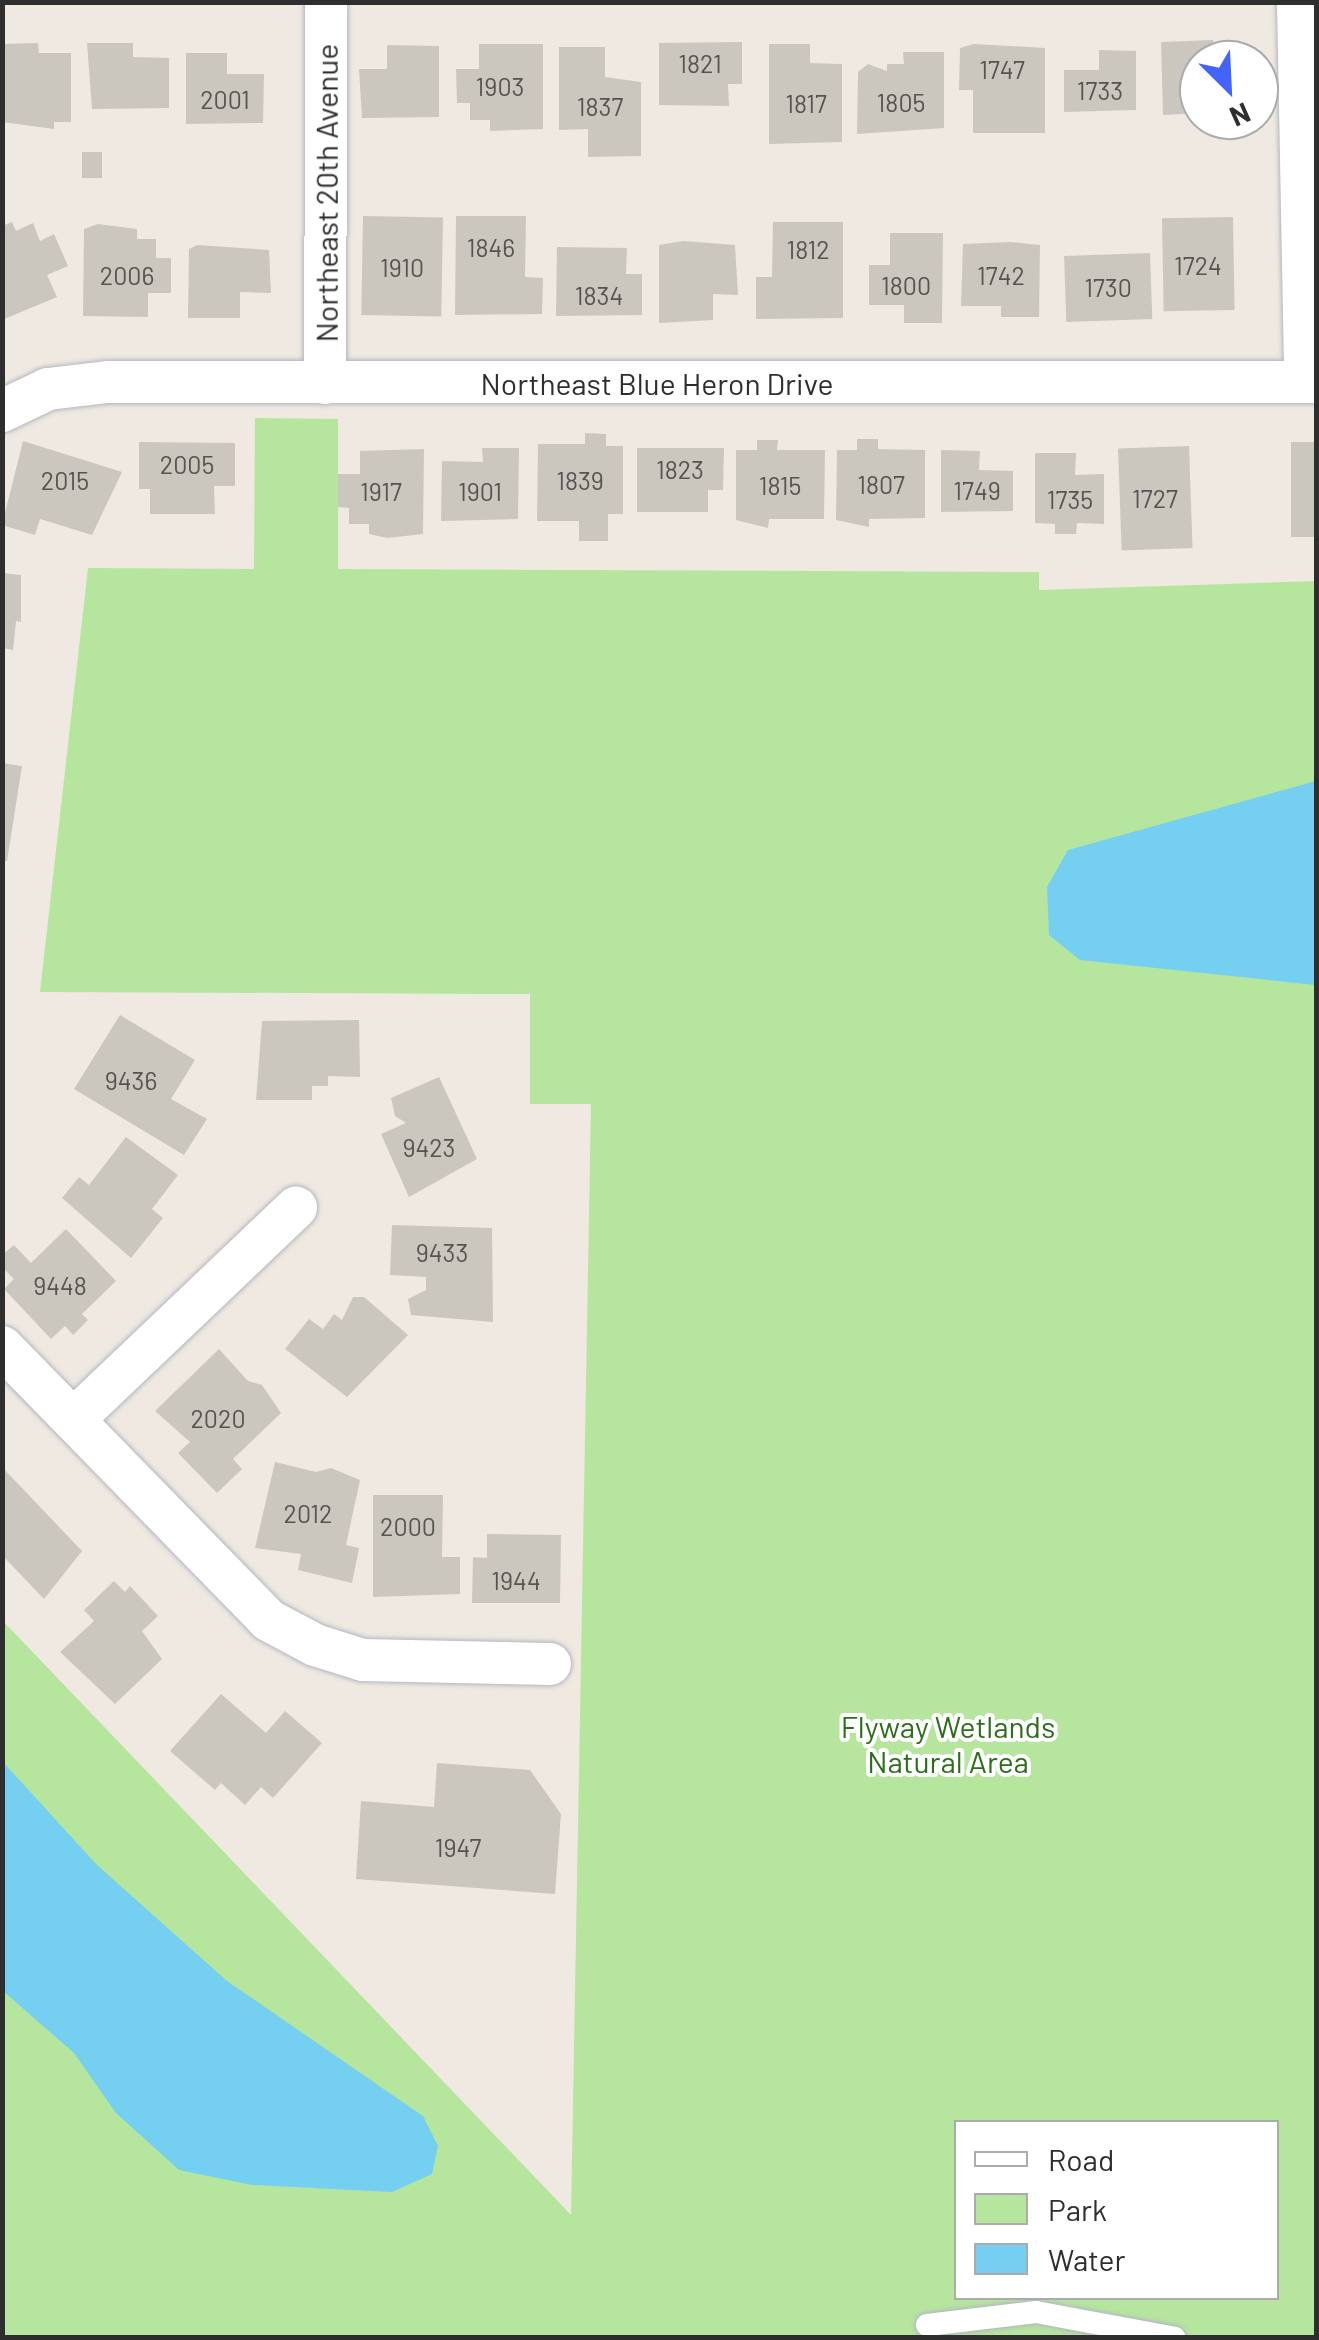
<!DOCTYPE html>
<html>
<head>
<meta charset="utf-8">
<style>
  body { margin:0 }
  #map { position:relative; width:1319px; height:2340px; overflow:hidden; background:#efe9e1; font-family:Barlow,sans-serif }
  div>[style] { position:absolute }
  .green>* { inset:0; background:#b6e59e }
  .water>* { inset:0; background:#75cff0 }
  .building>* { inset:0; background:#cbc7bf; transform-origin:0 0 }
  .roads { filter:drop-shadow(0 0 2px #b4b7c1) drop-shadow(0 0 2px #b4b7c1) }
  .lane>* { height:22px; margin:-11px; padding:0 11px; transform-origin:11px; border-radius:11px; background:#fff }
  .street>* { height:42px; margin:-21px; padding:0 21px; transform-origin:21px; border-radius:21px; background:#fff }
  span { translate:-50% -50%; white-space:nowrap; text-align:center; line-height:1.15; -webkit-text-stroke:8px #fff; paint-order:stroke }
  .number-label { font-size:25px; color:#555452 }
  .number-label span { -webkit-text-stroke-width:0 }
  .street-label { font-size:30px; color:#2e2e2e }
  .park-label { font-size:30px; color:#2c6e1b }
  .frame { position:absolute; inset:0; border:5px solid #2e2e2e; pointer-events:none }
  .legend { position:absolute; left:954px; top:2120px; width:325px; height:180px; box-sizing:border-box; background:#fff; border:2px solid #ababab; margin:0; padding:12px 18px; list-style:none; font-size:30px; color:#2e2e2e }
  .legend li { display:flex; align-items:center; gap:20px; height:50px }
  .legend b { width:50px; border:2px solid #ababab }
  .north { position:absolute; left:1179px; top:40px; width:100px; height:100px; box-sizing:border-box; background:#fff; border:2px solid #ababab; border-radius:50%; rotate:156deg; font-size:28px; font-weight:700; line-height:40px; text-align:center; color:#2e2e2e }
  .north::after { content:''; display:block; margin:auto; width:35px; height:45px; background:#4264fb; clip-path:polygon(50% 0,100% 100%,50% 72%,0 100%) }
</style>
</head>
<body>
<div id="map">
  <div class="green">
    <div style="clip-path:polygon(evenodd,255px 418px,338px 419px,338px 569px,1039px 572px,1039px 590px,1316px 581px,1316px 2337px,3px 2337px,2px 1620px,571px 2215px,591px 1104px,530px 1104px,530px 994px,40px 992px,88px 568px,254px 569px,255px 418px,956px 2122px,1276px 2122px,1276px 2298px,956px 2298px,956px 2122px)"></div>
  </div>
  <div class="water">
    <div style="clip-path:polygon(1316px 781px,1316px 985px,1080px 960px,1049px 935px,1047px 887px,1068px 850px)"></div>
    <div style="clip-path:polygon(3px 1762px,96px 1864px,227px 1981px,423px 2116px,438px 2146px,432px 2174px,392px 2192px,252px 2185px,179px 2170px,116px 2113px,74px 2053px,3px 1991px)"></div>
  </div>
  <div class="building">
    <div style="clip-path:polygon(1213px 40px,1214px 60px,1199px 60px,1199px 113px,1163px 115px,1161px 42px)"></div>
    <div style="clip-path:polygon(742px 42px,742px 84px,728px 84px,729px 106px,659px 105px,659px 43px)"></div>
    <div style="clip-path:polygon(38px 43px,39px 53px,71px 53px,71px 122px,54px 122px,54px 129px,2px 122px,2px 44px)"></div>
    <div style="clip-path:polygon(87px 43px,133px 43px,133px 57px,169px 58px,169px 108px,92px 109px)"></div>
    <div style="clip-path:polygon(479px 44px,543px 44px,543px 129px,490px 131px,490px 120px,470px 120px,470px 103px,457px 103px,456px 69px,479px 69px)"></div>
    <div style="clip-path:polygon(769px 44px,810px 44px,810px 63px,842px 64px,842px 142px,769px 144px)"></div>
    <div style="clip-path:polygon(974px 44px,1045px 48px,1045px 133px,973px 133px,973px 90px,959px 90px,960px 48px)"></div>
    <div style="clip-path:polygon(387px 45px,439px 46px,439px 117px,362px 118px,359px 69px,387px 69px)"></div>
    <div style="clip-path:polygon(559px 47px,605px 47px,605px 77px,641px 82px,641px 156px,588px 157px,588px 129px,559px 130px)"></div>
    <div style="clip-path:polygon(1099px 50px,1136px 51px,1136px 110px,1064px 112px,1064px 70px,1099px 70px)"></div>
    <div style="clip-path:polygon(903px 52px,944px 52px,944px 128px,857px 134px,858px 72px,868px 64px,887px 71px,887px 64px,904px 64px)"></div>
    <div style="clip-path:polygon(186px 53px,227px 53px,227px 74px,264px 74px,263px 123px,186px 124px)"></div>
    <div style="left:82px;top:152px;width:20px;height:26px"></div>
    <div style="left:363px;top:216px;width:80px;height:99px;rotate:1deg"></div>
    <div style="clip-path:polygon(456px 216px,526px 216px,525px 277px,543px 278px,542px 314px,455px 315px)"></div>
    <div style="left:1233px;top:217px;width:93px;height:71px;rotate:89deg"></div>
    <div style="clip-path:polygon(12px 222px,16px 231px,33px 223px,40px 241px,54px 234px,68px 266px,47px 275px,57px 297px,2px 320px,2px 226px)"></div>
    <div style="clip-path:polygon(773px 222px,843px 222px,843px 318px,756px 319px,756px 277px,772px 277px)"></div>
    <div style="clip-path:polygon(98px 224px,137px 229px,137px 239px,156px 239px,156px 258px,171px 258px,171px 293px,148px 293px,148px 317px,83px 316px,84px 229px)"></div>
    <div style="clip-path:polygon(890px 233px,943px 233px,942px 323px,904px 323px,904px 305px,869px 305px,869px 265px,890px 265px)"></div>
    <div style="clip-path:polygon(683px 241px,735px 245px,738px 295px,713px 294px,713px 320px,659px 323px,659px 245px)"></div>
    <div style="clip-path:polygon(1010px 242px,1040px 245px,1039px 317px,1001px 317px,1001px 306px,961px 306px,963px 244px)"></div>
    <div style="clip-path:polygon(197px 245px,269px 250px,271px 293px,240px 292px,240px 318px,188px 318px,189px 249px)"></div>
    <div style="clip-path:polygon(557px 247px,627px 248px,626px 274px,642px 274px,642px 315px,556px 316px)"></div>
    <div style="left:1150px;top:253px;width:66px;height:86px;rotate:88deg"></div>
    <div style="clip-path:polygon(585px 433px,606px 434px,606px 446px,623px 446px,623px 514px,608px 514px,608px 541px,579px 541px,579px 521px,537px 521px,538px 444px,585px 444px)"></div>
    <div style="clip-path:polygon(857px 439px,878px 439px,878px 449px,925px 450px,925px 518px,869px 519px,869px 527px,836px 520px,837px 450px,857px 450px)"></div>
    <div style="clip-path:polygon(757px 440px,778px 440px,777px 450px,825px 450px,824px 519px,769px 519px,768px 528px,736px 520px,736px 450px,757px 450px)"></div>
    <div style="clip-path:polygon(23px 441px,122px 472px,92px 535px,40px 519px,35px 535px,2px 525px)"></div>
    <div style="clip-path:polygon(139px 442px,235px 443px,235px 486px,214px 486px,215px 514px,150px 514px,150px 489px,139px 489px)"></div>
    <div style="left:1316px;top:442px;width:95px;height:25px;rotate:90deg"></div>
    <div style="left:1189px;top:446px;width:102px;height:71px;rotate:88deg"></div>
    <div style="clip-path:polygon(482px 448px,519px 448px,518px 519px,441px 521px,442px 461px,483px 462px)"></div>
    <div style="clip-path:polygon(637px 448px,724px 448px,723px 490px,708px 490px,708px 512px,637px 512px)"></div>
    <div style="clip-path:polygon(424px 449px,423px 534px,387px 538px,369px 534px,369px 524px,349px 524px,349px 508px,338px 507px,338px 474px,360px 474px,360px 451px)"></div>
    <div style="clip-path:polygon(941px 450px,980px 451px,979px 470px,1013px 471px,1013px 511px,941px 512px)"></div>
    <div style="clip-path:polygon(1035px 453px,1076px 453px,1075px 475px,1104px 474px,1104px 524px,1077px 523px,1076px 534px,1055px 534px,1055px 524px,1035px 523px)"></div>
    <div style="clip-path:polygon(2px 573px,21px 575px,21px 622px,16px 621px,13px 650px,2px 648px)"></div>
    <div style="clip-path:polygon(2px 763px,22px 766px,7px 861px,2px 861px)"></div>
    <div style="clip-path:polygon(120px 1015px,195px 1060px,171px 1099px,207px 1119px,184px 1155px,74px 1089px)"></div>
    <div style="clip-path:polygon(359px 1020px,360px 1077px,328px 1076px,328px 1086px,312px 1086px,312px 1100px,256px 1100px,262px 1021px)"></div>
    <div style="clip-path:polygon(439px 1077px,477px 1159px,409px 1197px,381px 1134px,406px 1123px,395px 1116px,391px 1098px)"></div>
    <div style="clip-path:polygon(126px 1137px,178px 1175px,152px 1209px,163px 1218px,131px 1258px,62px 1198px,79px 1177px,89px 1185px)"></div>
    <div style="clip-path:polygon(392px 1225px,492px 1228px,493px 1322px,411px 1315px,408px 1299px,426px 1290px,426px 1277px,390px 1275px)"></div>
    <div style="clip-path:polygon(66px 1229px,116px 1281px,82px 1314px,88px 1320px,73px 1335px,65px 1326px,51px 1339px,4px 1289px,14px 1279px,2px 1267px,2px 1255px,14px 1245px,31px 1263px)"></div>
    <div style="clip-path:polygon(353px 1297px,364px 1297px,408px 1335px,347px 1397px,285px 1349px,309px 1319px,323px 1329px,334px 1314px,342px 1320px)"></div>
    <div style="clip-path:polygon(219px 1349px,248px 1381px,262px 1385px,281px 1413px,233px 1459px,242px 1469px,217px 1493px,178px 1453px,190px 1442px,155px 1411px)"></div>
    <div style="clip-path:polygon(275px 1462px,316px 1472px,331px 1468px,360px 1480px,346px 1545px,359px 1548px,352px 1583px,298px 1570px,301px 1554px,255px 1548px)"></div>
    <div style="clip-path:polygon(2px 1467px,82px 1551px,44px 1599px,2px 1555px)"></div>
    <div style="clip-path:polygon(373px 1495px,443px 1495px,442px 1557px,460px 1557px,460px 1594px,373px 1597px)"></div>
    <div style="clip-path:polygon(487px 1534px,561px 1535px,560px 1603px,472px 1603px,473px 1557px,487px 1558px)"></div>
    <div style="clip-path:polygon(114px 1581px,125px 1592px,130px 1586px,158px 1616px,142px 1631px,162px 1659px,115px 1704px,60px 1652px,94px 1621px,84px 1610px)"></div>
    <div style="clip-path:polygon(221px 1694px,266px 1733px,285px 1711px,322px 1743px,273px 1798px,261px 1787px,245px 1805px,221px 1783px,215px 1790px,170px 1751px)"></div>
    <div style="clip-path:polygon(437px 1763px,530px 1770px,561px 1814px,555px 1894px,356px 1879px,361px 1801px,434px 1807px)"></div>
  </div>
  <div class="roads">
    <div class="lane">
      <div style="left:927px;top:2325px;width:110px;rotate:-6.8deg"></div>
      <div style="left:1036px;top:2312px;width:141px;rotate:10.6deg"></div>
    </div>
    <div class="street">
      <div style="left:1298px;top:2px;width:380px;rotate:88.9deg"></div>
      <div style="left:325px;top:383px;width:381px;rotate:-89.8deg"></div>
      <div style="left:2px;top:411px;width:51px;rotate:-25.6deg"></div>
      <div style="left:48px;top:389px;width:60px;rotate:-6.7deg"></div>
      <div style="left:108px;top:382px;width:1208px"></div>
      <div style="left:2px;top:1347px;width:381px;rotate:45.7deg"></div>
      <div style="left:268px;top:1620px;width:53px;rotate:28deg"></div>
      <div style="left:315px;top:1645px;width:50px;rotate:17.4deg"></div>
      <div style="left:363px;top:1660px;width:187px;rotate:1.2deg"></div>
      <div style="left:73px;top:1420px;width:308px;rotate:-43.6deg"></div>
    </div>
  </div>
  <div class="number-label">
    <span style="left:700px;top:63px">1821</span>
    <span style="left:1002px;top:69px">1747</span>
    <span style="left:500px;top:86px">1903</span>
    <span style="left:1100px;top:90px">1733</span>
    <span style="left:225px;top:99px">2001</span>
    <span style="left:901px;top:102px">1805</span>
    <span style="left:806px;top:103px">1817</span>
    <span style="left:600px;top:106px">1837</span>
    <span style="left:491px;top:247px">1846</span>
    <span style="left:808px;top:249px">1812</span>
    <span style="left:1198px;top:265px">1724</span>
    <span style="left:402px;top:267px">1910</span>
    <span style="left:127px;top:275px">2006</span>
    <span style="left:1001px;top:275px">1742</span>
    <span style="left:906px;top:285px">1800</span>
    <span style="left:1108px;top:287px">1730</span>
    <span style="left:599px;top:295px">1834</span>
    <span style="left:187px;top:464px">2005</span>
    <span style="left:680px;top:469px">1823</span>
    <span style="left:65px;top:480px">2015</span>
    <span style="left:580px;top:480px">1839</span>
    <span style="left:881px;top:484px">1807</span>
    <span style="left:780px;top:485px">1815</span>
    <span style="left:977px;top:490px">1749</span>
    <span style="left:381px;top:491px">1917</span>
    <span style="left:480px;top:491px">1901</span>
    <span style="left:1155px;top:498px">1727</span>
    <span style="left:1070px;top:499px">1735</span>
    <span style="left:131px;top:1080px">9436</span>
    <span style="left:429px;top:1147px">9423</span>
    <span style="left:442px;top:1252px">9433</span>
    <span style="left:60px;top:1285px">9448</span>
    <span style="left:218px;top:1418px">2020</span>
    <span style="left:308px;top:1513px">2012</span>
    <span style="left:408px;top:1526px">2000</span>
    <span style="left:516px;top:1580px">1944</span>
    <span style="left:458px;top:1847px">1947</span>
  </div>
  <div class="street-label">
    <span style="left:326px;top:193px;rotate:-90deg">Northeast 20th Avenue</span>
    <span style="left:657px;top:383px">Northeast Blue Heron Drive</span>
  </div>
  <div class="park-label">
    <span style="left:948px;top:1743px">Flyway Wetlands<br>Natural Area</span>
  </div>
  <div class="frame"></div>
  <ul class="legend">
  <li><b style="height:12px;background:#fff"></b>Road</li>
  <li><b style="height:28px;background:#b6e59e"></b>Park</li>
  <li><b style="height:28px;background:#75cff0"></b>Water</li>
  </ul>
  <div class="north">N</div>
</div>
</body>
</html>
